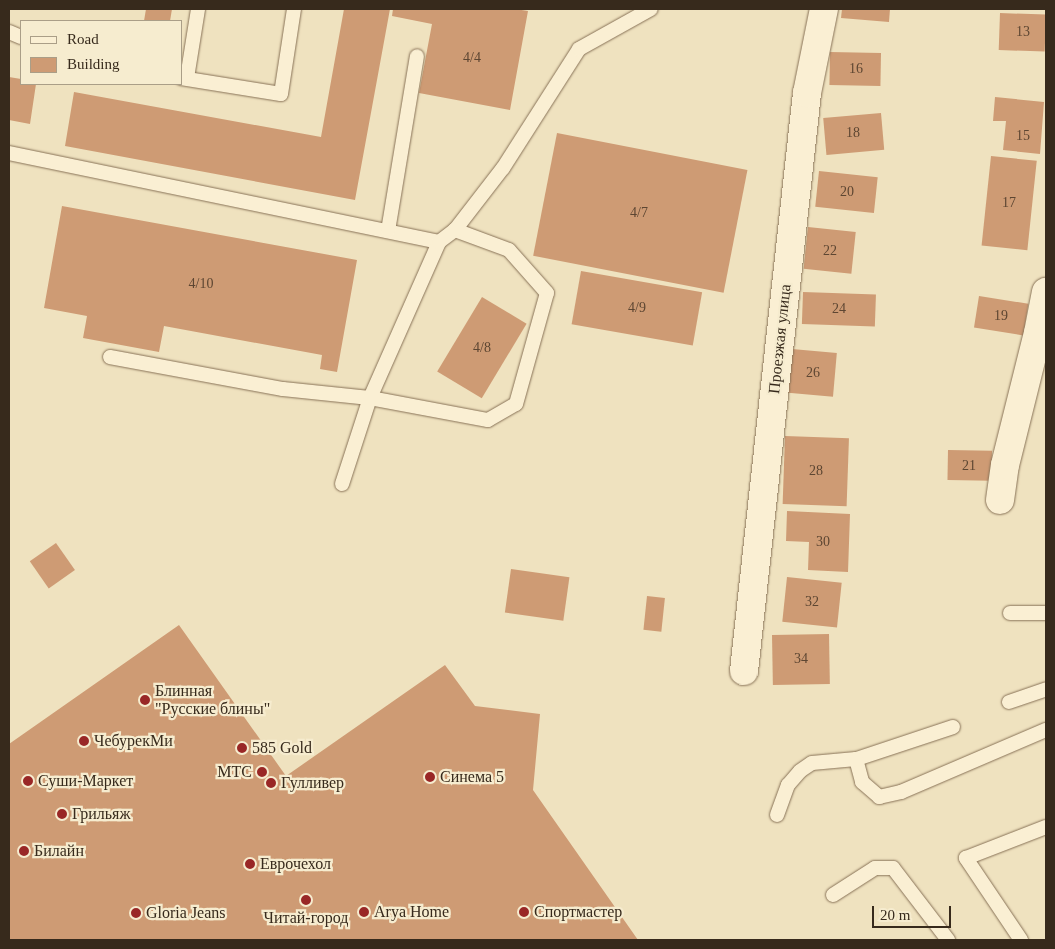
<!DOCTYPE html>
<html>
<head>
<meta charset="utf-8">
<style>
  body { margin:0 }
  #map { position:relative; width:1055px; height:949px; overflow:hidden; background:#efe2bf; font-family:Georgia,serif }
  div>[style] { position:absolute }
  .building>* { inset:0; background:#ce9b74; transform-origin:0 0 }
  .roads { filter:drop-shadow(0 0 1px #887257) drop-shadow(0 0 1px #887257) }
  .lane>* { height:14px; margin:-7px; padding:0 7px; transform-origin:7px; border-radius:7px; background:#faefd3 }
  .street>* { height:28px; margin:-14px; padding:0 14px; transform-origin:14px; border-radius:14px; background:#faefd3 }
  .dots>* { width:14px; height:14px; translate:-50% -50%; box-sizing:border-box; border:2px solid #f6eccf; border-radius:50% }
  span { translate:-50% -50%; white-space:nowrap; text-align:center; line-height:1.15; -webkit-text-stroke:4.5px #f6eccf; paint-order:stroke }
  .number-label { font-size:14px; color:#5d4632 }
  .number-label span { -webkit-text-stroke-width:0 }
  .street-label { font-size:16px; color:#372a1c }
  .poi-label { font-size:16px; color:#372a1c }
  .left { translate:0 -50%; text-align:left }
  .right { translate:-100% -50%; text-align:right }
  .frame { position:absolute; inset:0; border:10px solid #372a1c; pointer-events:none }
  .legend { position:absolute; left:20px; top:20px; width:162px; height:65px; box-sizing:border-box; background:#f6eccf; border:1px solid #aa9e87; margin:0; padding:6px 9px; list-style:none; font-size:15px; color:#372a1c }
  .legend li { display:flex; align-items:center; gap:10px; height:25px }
  .legend b { width:25px; border:1px solid #aa9e87 }
  .scale { position:absolute; left:872px; top:906px; width:79px; height:22px; box-sizing:border-box; border:2px solid #372a1c; border-top:0; padding-left:6px; font-size:15px; line-height:18px; white-space:nowrap; color:#372a1c; -webkit-text-stroke:4px #f6eccf; paint-order:stroke }
</style>
</head>
<body>
<div id="map">
  <div class="building">
    <div style="clip-path:polygon(146px 9px,172px 9px,170px 21px,144px 21px)"></div>
    <div style="clip-path:polygon(344px 9px,390px 9px,355px 200px,65px 146px,74px 92px,321px 137px)"></div>
    <div style="clip-path:polygon(393px 9px,515px 9px,528px 11px,510px 110px,419px 93px,432px 24px,392px 16px)"></div>
    <div style="clip-path:polygon(842px 9px,890px 9px,889px 22px,841px 18px)"></div>
    <div style="left:1000px;top:13px;width:46px;height:37px;rotate:2deg"></div>
    <div style="left:830px;top:52px;width:51px;height:33px;rotate:1deg"></div>
    <div style="clip-path:polygon(9px 77px,21px 79px,21px 84px,36px 84px,30px 124px,9px 120px)"></div>
    <div style="clip-path:polygon(995px 97px,1044px 102px,1040px 154px,1003px 150px,1006px 121px,993px 121px)"></div>
    <div style="left:881px;top:113px;width:37px;height:58px;rotate:85deg"></div>
    <div style="left:557px;top:133px;width:194px;height:125px;rotate:11deg"></div>
    <div style="left:991px;top:156px;width:46px;height:90px;rotate:6deg"></div>
    <div style="left:819px;top:171px;width:59px;height:36px;rotate:6deg"></div>
    <div style="clip-path:polygon(62px 206px,357px 260px,337px 372px,320px 369px,322px 355px,164px 326px,159px 352px,83px 338px,87px 316px,44px 308px)"></div>
    <div style="left:808px;top:227px;width:48px;height:42px;rotate:6deg"></div>
    <div style="left:581px;top:271px;width:123px;height:54px;rotate:10deg"></div>
    <div style="left:803px;top:292px;width:73px;height:32px;rotate:2deg"></div>
    <div style="left:979px;top:296px;width:50px;height:32px;rotate:9deg"></div>
    <div style="left:482px;top:297px;width:52px;height:87px;rotate:31deg"></div>
    <div style="left:792px;top:349px;width:45px;height:44px;rotate:5deg"></div>
    <div style="left:785px;top:436px;width:64px;height:68px;rotate:2deg"></div>
    <div style="left:948px;top:450px;width:44px;height:30px;rotate:1deg"></div>
    <div style="clip-path:polygon(787px 511px,850px 514px,848px 572px,808px 570px,809px 542px,786px 541px)"></div>
    <div style="left:56px;top:543px;width:33px;height:32px;rotate:55deg"></div>
    <div style="left:511px;top:569px;width:59px;height:44px;rotate:8deg"></div>
    <div style="left:787px;top:577px;width:55px;height:45px;rotate:6deg"></div>
    <div style="left:647px;top:596px;width:18px;height:34px;rotate:6deg"></div>
    <div style="clip-path:polygon(179px 625px,286px 776px,445px 665px,475px 706px,540px 714px,533px 790px,638px 940px,9px 940px,9px 744px)"></div>
    <div style="left:829px;top:634px;width:50px;height:57px;rotate:89deg"></div>
  </div>
  <div class="roads">
    <div class="lane">
      <div style="left:9px;top:32px;width:13px;rotate:23deg"></div>
      <div style="left:181px;top:78px;width:101px;rotate:9.1deg"></div>
      <div style="left:281px;top:94px;width:86px;rotate:-81.3deg"></div>
      <div style="left:187px;top:78px;width:70px;rotate:-80.9deg"></div>
      <div style="left:9px;top:153px;width:439px;rotate:11.7deg"></div>
      <div style="left:388px;top:231px;width:177px;rotate:-80.6deg"></div>
      <div style="left:110px;top:357px;width:176px;rotate:10.5deg"></div>
      <div style="left:283px;top:389px;width:87px;rotate:5.9deg"></div>
      <div style="left:370px;top:398px;width:120px;rotate:10.6deg"></div>
      <div style="left:488px;top:420px;width:32px;rotate:-30deg"></div>
      <div style="left:516px;top:404px;width:115px;rotate:-74.4deg"></div>
      <div style="left:547px;top:293px;width:57px;rotate:-131.5deg"></div>
      <div style="left:509px;top:250px;width:58px;rotate:-159.7deg"></div>
      <div style="left:342px;top:484px;width:90px;rotate:-72deg"></div>
      <div style="left:370px;top:398px;width:171px;rotate:-66.1deg"></div>
      <div style="left:439px;top:242px;width:20px;rotate:-37deg"></div>
      <div style="left:455px;top:230px;width:78px;rotate:-52.3deg"></div>
      <div style="left:503px;top:168px;width:141px;rotate:-57.4deg"></div>
      <div style="left:579px;top:49px;width:82px;rotate:-29.1deg"></div>
      <div style="left:1010px;top:613px;width:36px"></div>
      <div style="left:1009px;top:702px;width:39px;rotate:-19deg"></div>
      <div style="left:953px;top:727px;width:102px;rotate:161.7deg"></div>
      <div style="left:856px;top:759px;width:24px;rotate:75deg"></div>
      <div style="left:862px;top:782px;width:23px;rotate:41deg"></div>
      <div style="left:879px;top:797px;width:23px;rotate:-13deg"></div>
      <div style="left:901px;top:792px;width:158px;rotate:-23.2deg"></div>
      <div style="left:777px;top:815px;width:32px;rotate:-70deg"></div>
      <div style="left:788px;top:785px;width:18px;rotate:-49deg"></div>
      <div style="left:800px;top:771px;width:14px;rotate:-34deg"></div>
      <div style="left:812px;top:763px;width:44px;rotate:-5.2deg"></div>
      <div style="left:833px;top:895px;width:50px;rotate:-32.7deg"></div>
      <div style="left:875px;top:868px;width:18px"></div>
      <div style="left:893px;top:868px;width:91px;rotate:52.6deg"></div>
      <div style="left:1021px;top:940px;width:99px;rotate:-123.9deg"></div>
      <div style="left:966px;top:858px;width:86px;rotate:-21.2deg"></div>
    </div>
    <div class="street">
      <div style="left:1000px;top:500px;width:35px;rotate:-82deg"></div>
      <div style="left:1005px;top:465px;width:136px;rotate:-76deg"></div>
      <div style="left:1038px;top:333px;width:42px;rotate:-79deg"></div>
      <div style="left:744px;top:671px;width:581px;rotate:-83.78deg"></div>
      <div style="left:807px;top:93px;width:86px;rotate:-78.6deg"></div>
    </div>
  </div>
  <div class="dots">
    <div style="left:145px;top:700px;background:#992726"></div>
    <div style="left:84px;top:741px;background:#992726"></div>
    <div style="left:242px;top:748px;background:#992726"></div>
    <div style="left:262px;top:772px;background:#992726"></div>
    <div style="left:430px;top:777px;background:#992726"></div>
    <div style="left:28px;top:781px;background:#992726"></div>
    <div style="left:271px;top:783px;background:#992726"></div>
    <div style="left:62px;top:814px;background:#992726"></div>
    <div style="left:24px;top:851px;background:#992726"></div>
    <div style="left:250px;top:864px;background:#992726"></div>
    <div style="left:306px;top:900px;background:#992726"></div>
    <div style="left:364px;top:912px;background:#992726"></div>
    <div style="left:524px;top:912px;background:#992726"></div>
    <div style="left:136px;top:913px;background:#992726"></div>
  </div>
  <div class="number-label">
    <span style="left:1023px;top:32px">13</span>
    <span style="left:472px;top:58px">4/4</span>
    <span style="left:856px;top:69px">16</span>
    <span style="left:853px;top:133px">18</span>
    <span style="left:1023px;top:136px">15</span>
    <span style="left:847px;top:192px">20</span>
    <span style="left:1009px;top:203px">17</span>
    <span style="left:639px;top:213px">4/7</span>
    <span style="left:830px;top:251px">22</span>
    <span style="left:201px;top:284px">4/10</span>
    <span style="left:637px;top:308px">4/9</span>
    <span style="left:839px;top:309px">24</span>
    <span style="left:1001px;top:316px">19</span>
    <span style="left:482px;top:348px">4/8</span>
    <span style="left:813px;top:373px">26</span>
    <span style="left:969px;top:466px">21</span>
    <span style="left:816px;top:471px">28</span>
    <span style="left:823px;top:542px">30</span>
    <span style="left:812px;top:602px">32</span>
    <span style="left:801px;top:659px">34</span>
  </div>
  <div class="street-label">
    <span style="left:780px;top:339px;rotate:-84deg">Проезжая улица</span>
  </div>
  <div class="poi-label">
    <span class="left" style="left:155px;top:700px">Блинная<br>"Русские блины"</span>
    <span class="left" style="left:94px;top:741px">ЧебурекМи</span>
    <span class="left" style="left:252px;top:748px">585 Gold</span>
    <span class="right" style="left:252px;top:772px">МТС</span>
    <span class="left" style="left:440px;top:777px">Синема 5</span>
    <span class="left" style="left:38px;top:781px">Суши-Маркет</span>
    <span class="left" style="left:281px;top:783px">Гулливер</span>
    <span class="left" style="left:72px;top:814px">Грильяж</span>
    <span class="left" style="left:34px;top:851px">Билайн</span>
    <span class="left" style="left:260px;top:864px">Еврочехол</span>
    <span class="left" style="left:374px;top:912px">Arya Home</span>
    <span class="left" style="left:534px;top:912px">Спортмастер</span>
    <span class="left" style="left:146px;top:913px">Gloria Jeans</span>
    <span style="left:306px;top:918px">Читай-город</span>
  </div>
  <div class="frame"></div>
  <ul class="legend">
  <li><b style="height:6px;background:#faefd3"></b>Road</li>
  <li><b style="height:14px;background:#ce9b74"></b>Building</li>
  </ul>
  <div class="scale">20 m</div>
</div>
</body>
</html>
